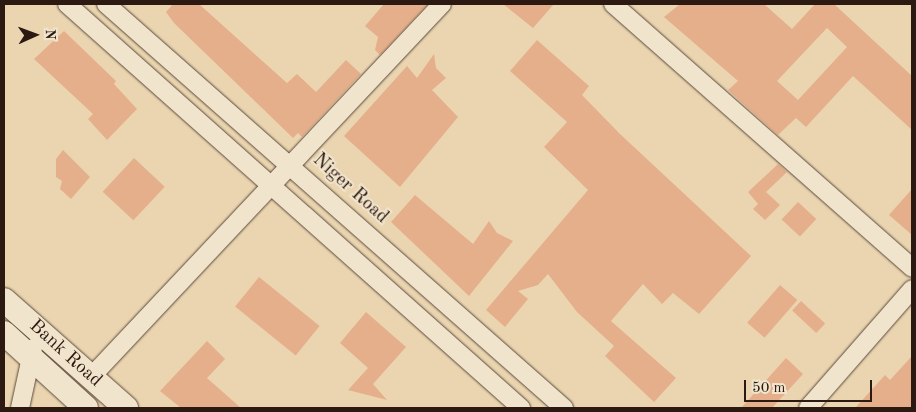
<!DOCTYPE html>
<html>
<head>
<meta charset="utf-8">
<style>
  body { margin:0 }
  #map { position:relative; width:916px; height:412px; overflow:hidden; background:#ead5b0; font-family:"Old Standard TT",serif }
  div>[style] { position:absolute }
  .building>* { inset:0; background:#e6af8b; transform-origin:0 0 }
  .roads { filter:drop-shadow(0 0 1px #5b483a) drop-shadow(0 0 1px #5b483a) }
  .street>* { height:18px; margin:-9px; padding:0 9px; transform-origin:9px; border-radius:9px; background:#f1e4cc }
  .secondary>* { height:24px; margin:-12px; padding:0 12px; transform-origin:12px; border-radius:12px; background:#f1e4cc }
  span { translate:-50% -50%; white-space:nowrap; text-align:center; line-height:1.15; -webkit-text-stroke:4px #f1e4cc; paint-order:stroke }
  .street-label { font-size:19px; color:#2b1912 }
  .frame { position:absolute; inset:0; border:5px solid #2b1912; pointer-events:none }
  .north { position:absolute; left:10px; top:10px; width:50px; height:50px; -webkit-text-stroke:4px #f1e4cc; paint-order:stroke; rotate:88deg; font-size:14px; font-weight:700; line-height:20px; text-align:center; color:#2b1912 }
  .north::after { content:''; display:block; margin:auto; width:18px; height:22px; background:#2b1912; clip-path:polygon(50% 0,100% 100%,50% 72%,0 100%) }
  .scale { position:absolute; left:744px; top:380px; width:128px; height:22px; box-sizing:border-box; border:2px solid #2b1912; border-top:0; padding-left:6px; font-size:15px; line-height:18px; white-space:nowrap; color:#2b1912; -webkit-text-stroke:4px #f1e4cc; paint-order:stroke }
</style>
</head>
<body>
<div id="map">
  <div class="building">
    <div style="clip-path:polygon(173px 4px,199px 4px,287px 83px,297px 74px,316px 92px,346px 60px,361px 74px,302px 137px,298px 133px,293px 138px,174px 23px,166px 12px)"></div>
    <div style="clip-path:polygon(384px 4px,428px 4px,380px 55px,375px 50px,378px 37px,365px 26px)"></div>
    <div style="clip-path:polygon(503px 4px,554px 4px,533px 28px)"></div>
    <div style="clip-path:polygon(evenodd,680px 4px,764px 4px,792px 29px,815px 4px,834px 4px,912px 76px,912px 130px,853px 76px,806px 127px,796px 118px,778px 135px,728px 90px,738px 81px,664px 17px,680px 4px,827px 28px,847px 47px,798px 100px,777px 81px,827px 28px)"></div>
    <div style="clip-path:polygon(64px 31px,116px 81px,114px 84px,137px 109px,107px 140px,88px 119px,93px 114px,34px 59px)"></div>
    <div style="clip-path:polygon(537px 40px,589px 86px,582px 95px,620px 134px,751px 256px,699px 314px,673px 293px,662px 304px,643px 284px,611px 321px,676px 378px,654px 402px,605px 356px,614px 346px,577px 312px,548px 274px,538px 285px,518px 291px,528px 299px,505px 327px,486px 310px,588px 190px,544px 147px,567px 122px,510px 71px)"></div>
    <div style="clip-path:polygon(434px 54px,436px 68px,446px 78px,432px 90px,458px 117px,400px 187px,344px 136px,407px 66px,417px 78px)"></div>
    <div style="clip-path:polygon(63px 150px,90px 177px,71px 199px,60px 189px,62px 181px,56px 177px,56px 159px)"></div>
    <div style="left:134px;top:158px;width:42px;height:46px;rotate:43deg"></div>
    <div style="clip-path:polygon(778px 164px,787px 172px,766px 192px,780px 205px,765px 220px,753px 209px,758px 204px,748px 192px)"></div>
    <div style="clip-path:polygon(912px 189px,912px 235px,889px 215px)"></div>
    <div style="clip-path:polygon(415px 195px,473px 244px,489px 221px,497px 233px,513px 241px,469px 296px,391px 222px)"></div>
    <div style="left:798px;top:202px;width:25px;height:24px;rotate:43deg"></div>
    <div style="left:259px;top:277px;width:78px;height:38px;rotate:39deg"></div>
    <div style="left:780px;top:285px;width:23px;height:50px;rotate:41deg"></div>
    <div style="left:801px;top:301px;width:33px;height:13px;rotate:43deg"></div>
    <div style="clip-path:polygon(366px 312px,406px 347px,373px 384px,387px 400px,348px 390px,368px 368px,340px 343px)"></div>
    <div style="clip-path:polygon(207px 341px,225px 359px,207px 378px,241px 408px,181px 408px,160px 391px)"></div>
    <div style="clip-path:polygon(912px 356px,912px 408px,855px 408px,885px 375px,890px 380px)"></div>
    <div style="clip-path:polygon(786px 358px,803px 374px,772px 408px,741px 408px)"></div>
  </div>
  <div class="roads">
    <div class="street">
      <div style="left:67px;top:4px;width:608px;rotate:41.66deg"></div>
      <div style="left:106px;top:4px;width:611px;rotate:41.42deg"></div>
      <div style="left:613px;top:4px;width:399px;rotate:41.4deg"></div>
      <div style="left:91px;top:377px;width:512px;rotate:-46.74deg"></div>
      <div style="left:20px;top:408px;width:61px;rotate:-77.8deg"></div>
      <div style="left:808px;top:408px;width:158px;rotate:-48.8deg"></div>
    </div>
    <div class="secondary">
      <div style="left:4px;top:300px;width:163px;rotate:41.5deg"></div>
      <div style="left:4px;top:333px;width:111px;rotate:42.4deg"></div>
    </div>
  </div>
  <div class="street-label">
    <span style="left:350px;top:189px;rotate:42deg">Niger Road</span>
    <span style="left:65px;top:354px;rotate:42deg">Bank Road</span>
  </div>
  <div class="frame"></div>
  <div class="north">N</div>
  <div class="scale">50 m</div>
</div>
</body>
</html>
